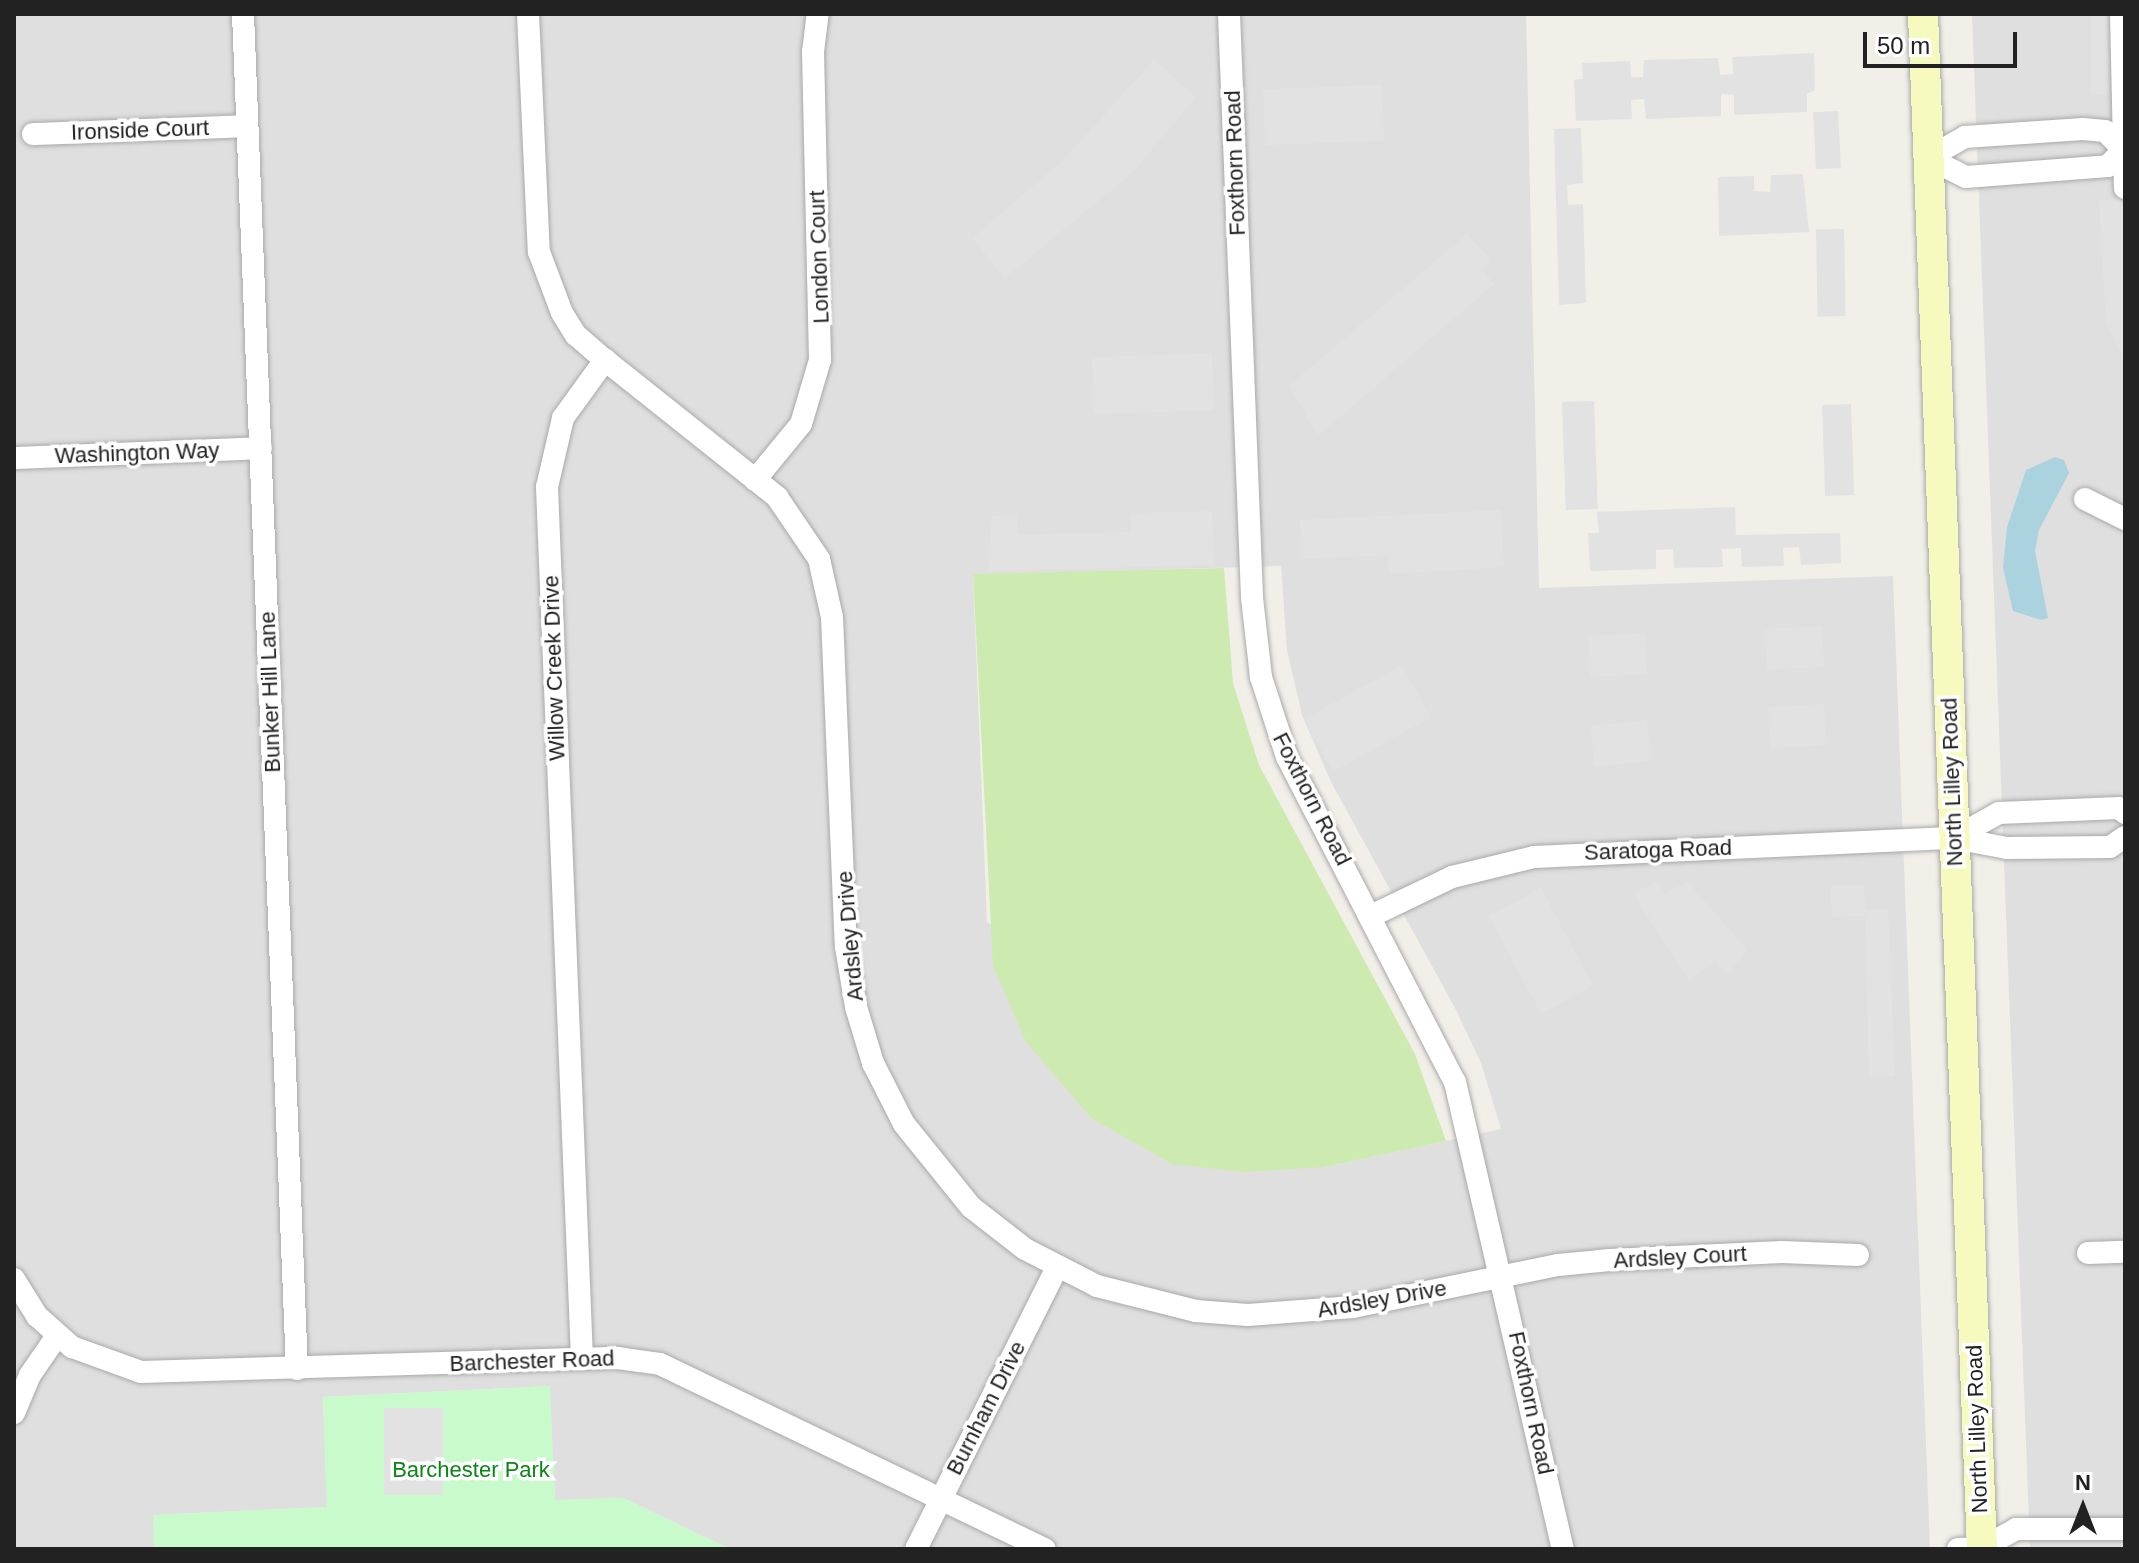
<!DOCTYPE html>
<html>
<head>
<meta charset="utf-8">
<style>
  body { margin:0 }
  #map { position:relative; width:2139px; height:1563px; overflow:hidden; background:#f2efe9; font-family:Helvetica,sans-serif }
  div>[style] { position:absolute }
  .residential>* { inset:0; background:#e0dfdf }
  .grass>* { inset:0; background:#cdebb0 }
  .park>* { inset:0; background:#c8facc }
  .parking>* { inset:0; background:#e2e2e2; transform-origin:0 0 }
  .water>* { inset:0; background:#aad3df }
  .roads { filter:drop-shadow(0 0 2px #a9a9a9) drop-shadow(0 0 2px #a9a9a9) }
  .street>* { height:22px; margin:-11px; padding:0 11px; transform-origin:11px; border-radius:11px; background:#fff }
  .secondary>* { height:30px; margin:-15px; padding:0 15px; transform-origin:15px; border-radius:15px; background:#f7fabf }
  span { translate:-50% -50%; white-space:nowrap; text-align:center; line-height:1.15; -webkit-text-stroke:7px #fff; paint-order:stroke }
  .street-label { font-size:22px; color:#222 }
  .park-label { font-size:22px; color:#0c8416 }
  .frame { position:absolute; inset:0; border:16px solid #222; pointer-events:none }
  .north { position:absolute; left:2043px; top:1467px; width:80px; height:80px; -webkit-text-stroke:6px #fff; paint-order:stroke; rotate:0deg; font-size:22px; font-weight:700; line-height:32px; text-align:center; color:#222 }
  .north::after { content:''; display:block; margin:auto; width:28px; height:36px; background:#222; clip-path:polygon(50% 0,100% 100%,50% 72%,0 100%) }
  .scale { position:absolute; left:1863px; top:32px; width:154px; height:36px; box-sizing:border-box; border:4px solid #222; border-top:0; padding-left:10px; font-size:24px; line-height:28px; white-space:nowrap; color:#222; -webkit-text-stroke:6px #fff; paint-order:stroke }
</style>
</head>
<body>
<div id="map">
  <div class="residential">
    <div style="clip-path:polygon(evenodd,14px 14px,1526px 14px,1539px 588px,1893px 576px,1930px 1549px,730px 1549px,623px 1498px,555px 1500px,549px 1386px,323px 1397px,327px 1507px,154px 1515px,154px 1549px,14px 1549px,14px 14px,1281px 566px,1287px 650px,1302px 715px,1331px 782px,1455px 1008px,1481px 1063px,1501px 1129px,1325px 1167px,987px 922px,973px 575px,1281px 566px)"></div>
    <div style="clip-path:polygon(1972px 14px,2125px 14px,2125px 1549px,2030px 1549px)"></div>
  </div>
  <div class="grass">
    <div style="clip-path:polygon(1224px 568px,1233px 683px,1259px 765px,1415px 1054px,1446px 1141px,1325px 1167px,1242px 1172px,1172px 1164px,1091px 1118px,1026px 1042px,993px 966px,973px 574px)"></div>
  </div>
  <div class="park">
    <div style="clip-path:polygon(550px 1386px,555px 1500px,623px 1498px,730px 1549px,154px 1549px,153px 1515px,327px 1507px,323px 1397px)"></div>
  </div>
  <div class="parking">
    <div style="left:2091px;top:14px;width:34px;height:81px"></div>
    <div style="clip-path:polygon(1814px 53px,1815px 90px,1807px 94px,1807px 112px,1734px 115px,1734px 95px,1721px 94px,1721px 116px,1646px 119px,1644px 99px,1631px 100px,1632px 119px,1576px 121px,1574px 80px,1583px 79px,1582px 63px,1630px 61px,1631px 77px,1643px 77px,1644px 60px,1718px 58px,1720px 75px,1733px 74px,1732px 57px)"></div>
    <div style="clip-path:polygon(1154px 60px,1196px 97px,1133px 172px,1005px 278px,972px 238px,1062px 161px)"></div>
    <div style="left:1382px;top:85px;width:56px;height:119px;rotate:88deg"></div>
    <div style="left:1838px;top:111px;width:57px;height:25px;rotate:87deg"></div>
    <div style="clip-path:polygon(1581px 128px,1583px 183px,1567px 185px,1568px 205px,1583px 204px,1586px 303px,1559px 305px,1554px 129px)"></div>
    <div style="clip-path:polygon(1803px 174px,1809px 232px,1719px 236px,1718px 177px,1754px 176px,1754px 191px,1770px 192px,1771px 175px)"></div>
    <div style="clip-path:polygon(2125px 199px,2125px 361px,2106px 322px,2099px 200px)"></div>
    <div style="left:1844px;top:229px;width:87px;height:28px;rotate:89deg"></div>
    <div style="clip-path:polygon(1467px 234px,1490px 259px,1483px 270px,1494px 284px,1318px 436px,1289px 386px)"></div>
    <div style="left:1212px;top:353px;width:57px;height:120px;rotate:88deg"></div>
    <div style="left:1594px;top:401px;width:108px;height:32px;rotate:88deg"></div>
    <div style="left:1851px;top:404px;width:91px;height:29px;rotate:88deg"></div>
    <div style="clip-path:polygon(1735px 507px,1736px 535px,1840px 533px,1841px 563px,1801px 565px,1799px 547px,1783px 548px,1784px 566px,1742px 567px,1741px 548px,1722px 549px,1723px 567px,1674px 568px,1673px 549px,1656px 550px,1656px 569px,1590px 571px,1588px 533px,1599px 533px,1597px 512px)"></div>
    <div style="clip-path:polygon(1501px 510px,1504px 567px,1389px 574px,1388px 555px,1302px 559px,1300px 520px)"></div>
    <div style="clip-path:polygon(1212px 511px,1214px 565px,988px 571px,992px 516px,1017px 515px,1018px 535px,1131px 532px,1131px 513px)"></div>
    <div style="left:1822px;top:626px;width:41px;height:57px;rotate:87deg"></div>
    <div style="left:1645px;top:633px;width:41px;height:57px;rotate:87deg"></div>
    <div style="left:1402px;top:665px;width:60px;height:112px;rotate:61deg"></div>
    <div style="left:1824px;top:704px;width:41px;height:56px;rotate:87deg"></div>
    <div style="left:1647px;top:720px;width:41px;height:57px;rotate:84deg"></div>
    <div style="clip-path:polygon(1687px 881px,1747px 949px,1728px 975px,1715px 960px,1689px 981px,1633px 893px,1657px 882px,1665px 893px)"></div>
    <div style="clip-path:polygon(1864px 885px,1865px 910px,1888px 910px,1895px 1076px,1869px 1077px,1865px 916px,1832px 917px,1830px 886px)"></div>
    <div style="left:1541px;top:888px;width:111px;height:59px;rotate:62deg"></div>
    <div style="left:384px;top:1408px;width:59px;height:87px"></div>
  </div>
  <div class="water">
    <div style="clip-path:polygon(2055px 457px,2064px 460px,2069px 473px,2039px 530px,2035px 551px,2048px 618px,2041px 620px,2013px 611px,2003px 568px,2007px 527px,2026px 470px)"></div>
  </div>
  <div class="roads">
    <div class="street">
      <div style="left:243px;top:14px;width:1356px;rotate:87.72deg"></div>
      <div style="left:528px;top:14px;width:238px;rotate:87.4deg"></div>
      <div style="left:539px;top:252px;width:65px;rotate:69.3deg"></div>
      <div style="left:562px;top:313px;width:26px;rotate:58deg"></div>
      <div style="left:576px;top:335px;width:38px;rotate:41deg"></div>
      <div style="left:605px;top:360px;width:220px;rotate:38.5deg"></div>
      <div style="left:777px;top:497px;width:75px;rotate:55.9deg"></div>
      <div style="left:819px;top:559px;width:59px;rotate:77.4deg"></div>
      <div style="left:832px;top:617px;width:330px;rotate:87.6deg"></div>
      <div style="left:846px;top:947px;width:61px;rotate:80.5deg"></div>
      <div style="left:856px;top:1007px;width:59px;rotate:73.1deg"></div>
      <div style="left:873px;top:1063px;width:68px;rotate:63.1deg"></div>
      <div style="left:904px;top:1124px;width:107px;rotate:51.1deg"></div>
      <div style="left:971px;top:1207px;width:68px;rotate:37.9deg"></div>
      <div style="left:1025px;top:1249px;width:81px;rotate:27.2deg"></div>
      <div style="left:1097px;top:1286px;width:102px;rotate:14.2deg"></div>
      <div style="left:1196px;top:1311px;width:52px;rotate:4.4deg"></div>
      <div style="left:1248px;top:1315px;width:105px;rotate:-4.4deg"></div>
      <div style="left:1353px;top:1307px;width:209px;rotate:-11.6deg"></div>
      <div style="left:1558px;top:1265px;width:52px;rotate:-5.5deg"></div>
      <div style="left:1610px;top:1260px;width:172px;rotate:-2.7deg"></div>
      <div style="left:1782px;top:1252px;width:76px;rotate:2.3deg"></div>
      <div style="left:1229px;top:14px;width:584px;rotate:87.74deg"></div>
      <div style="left:1252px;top:598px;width:80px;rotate:83.5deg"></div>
      <div style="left:1261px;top:677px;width:84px;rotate:72deg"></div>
      <div style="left:1287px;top:757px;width:366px;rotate:62.7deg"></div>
      <div style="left:1455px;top:1082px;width:479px;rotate:77deg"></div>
      <div style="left:2121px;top:14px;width:174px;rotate:88.7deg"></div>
      <div style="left:33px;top:134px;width:214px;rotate:-2.1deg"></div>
      <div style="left:1928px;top:158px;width:42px;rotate:26.6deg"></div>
      <div style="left:1966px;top:177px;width:142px;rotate:-4.4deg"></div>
      <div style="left:2108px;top:166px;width:25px;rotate:-47deg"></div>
      <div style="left:1928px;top:158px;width:43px;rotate:-29.6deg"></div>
      <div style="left:1965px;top:137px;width:118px;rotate:-3.9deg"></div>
      <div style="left:2083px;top:129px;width:22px;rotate:5deg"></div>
      <div style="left:2105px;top:131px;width:24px;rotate:45deg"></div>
      <div style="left:14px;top:458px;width:247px;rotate:-2.3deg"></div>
      <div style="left:755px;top:480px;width:72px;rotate:-50.6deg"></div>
      <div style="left:801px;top:424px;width:67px;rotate:-73.5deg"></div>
      <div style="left:820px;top:360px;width:308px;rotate:-91.3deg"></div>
      <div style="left:813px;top:52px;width:38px;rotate:-83deg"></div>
      <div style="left:2085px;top:499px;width:45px;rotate:26.6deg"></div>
      <div style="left:1954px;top:838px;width:51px;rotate:-29.1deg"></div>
      <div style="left:1999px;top:813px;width:120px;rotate:-2.4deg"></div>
      <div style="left:2119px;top:808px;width:8px;rotate:40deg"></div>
      <div style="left:1373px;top:915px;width:88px;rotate:-25.7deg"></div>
      <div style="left:1452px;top:877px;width:84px;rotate:-13.7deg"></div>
      <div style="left:1534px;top:857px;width:420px;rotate:-2.6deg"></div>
      <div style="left:1954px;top:838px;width:54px;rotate:10.7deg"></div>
      <div style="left:2007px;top:848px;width:103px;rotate:-0.6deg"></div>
      <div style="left:2110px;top:847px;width:18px;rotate:-34deg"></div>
      <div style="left:2088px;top:1253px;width:37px;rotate:-2deg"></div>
      <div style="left:14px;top:1279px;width:44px;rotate:58.1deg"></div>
      <div style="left:37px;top:1316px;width:47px;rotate:41.5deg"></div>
      <div style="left:72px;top:1347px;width:73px;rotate:19.9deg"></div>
      <div style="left:141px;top:1372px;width:477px;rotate:-1.7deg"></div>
      <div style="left:618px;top:1358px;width:42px;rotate:8.1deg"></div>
      <div style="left:660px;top:1364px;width:427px;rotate:25.7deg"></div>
      <div style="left:582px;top:1359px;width:873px;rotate:-92.3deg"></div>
      <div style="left:547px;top:487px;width:71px;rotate:-76.9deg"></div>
      <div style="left:563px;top:418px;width:72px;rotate:-54.1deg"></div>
      <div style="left:14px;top:1413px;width:41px;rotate:-67.2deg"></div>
      <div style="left:30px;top:1375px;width:47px;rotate:-55.3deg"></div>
      <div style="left:916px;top:1549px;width:314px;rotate:-63.4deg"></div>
      <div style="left:1958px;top:1549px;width:24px;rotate:-2deg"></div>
      <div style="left:1982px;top:1548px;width:39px;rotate:-29deg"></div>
      <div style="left:2016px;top:1529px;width:109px"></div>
    </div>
    <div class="secondary">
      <div style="left:1923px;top:14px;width:1536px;rotate:87.8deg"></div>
    </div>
  </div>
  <div class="street-label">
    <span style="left:140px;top:130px;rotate:-2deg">Ironside Court</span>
    <span style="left:1235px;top:163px;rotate:-92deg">Foxthorn Road</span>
    <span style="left:819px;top:257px;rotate:-92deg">London Court</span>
    <span style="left:137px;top:453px;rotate:-2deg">Washington Way</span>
    <span style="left:554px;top:668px;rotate:-92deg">Willow Creek Drive</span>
    <span style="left:270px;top:692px;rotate:-92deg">Bunker Hill Lane</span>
    <span style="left:1952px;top:782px;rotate:-92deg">North Lilley Road</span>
    <span style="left:1312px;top:799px;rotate:63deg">Foxthorn Road</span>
    <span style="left:1658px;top:850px;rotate:-2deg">Saratoga Road</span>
    <span style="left:850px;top:936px;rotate:-95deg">Ardsley Drive</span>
    <span style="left:1680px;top:1257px;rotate:-3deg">Ardsley Court</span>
    <span style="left:1382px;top:1299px;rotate:-10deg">Ardsley Drive</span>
    <span style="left:532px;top:1361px;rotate:-2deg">Barchester Road</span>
    <span style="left:1531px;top:1403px;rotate:78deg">Foxthorn Road</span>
    <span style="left:986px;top:1408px;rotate:-63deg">Burnham Drive</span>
    <span style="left:1977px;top:1429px;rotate:-92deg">North Lilley Road</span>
  </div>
  <div class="park-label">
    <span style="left:471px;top:1470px">Barchester Park</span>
  </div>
  <div class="frame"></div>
  <div class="north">N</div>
  <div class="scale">50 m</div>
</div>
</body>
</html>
